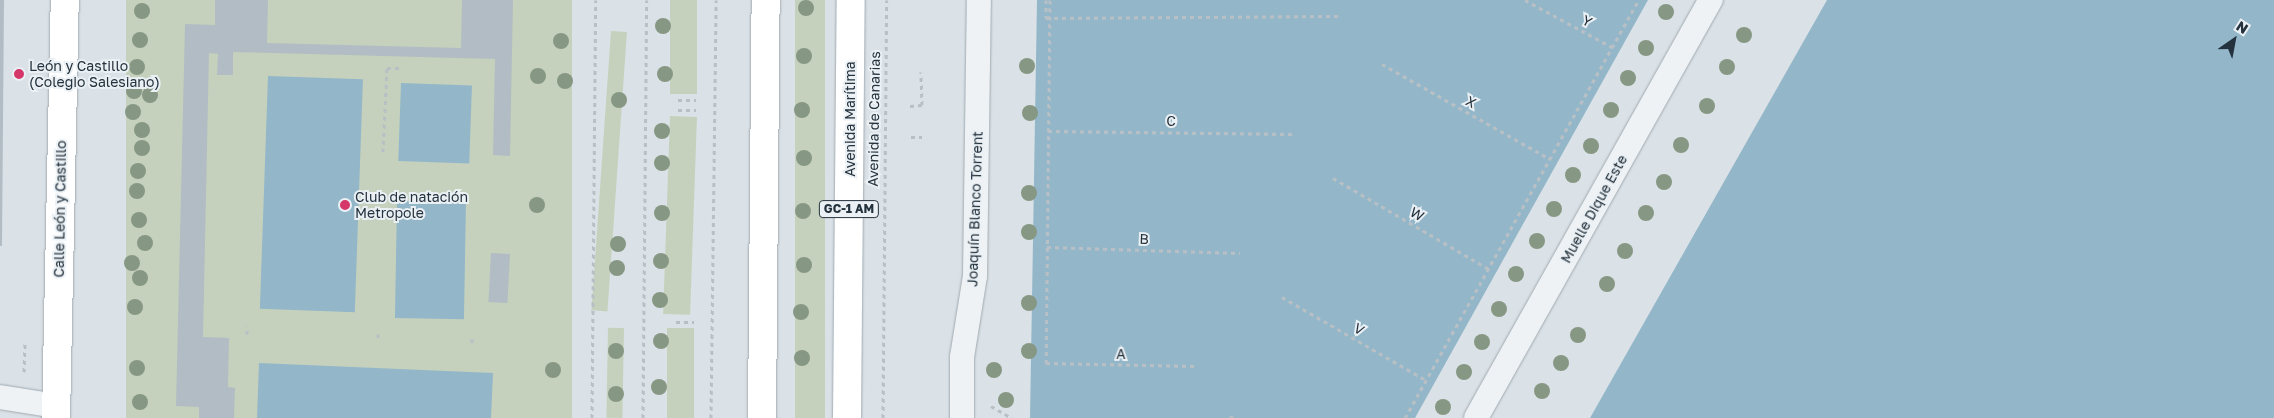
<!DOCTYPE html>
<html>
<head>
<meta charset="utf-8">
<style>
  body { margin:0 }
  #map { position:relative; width:2274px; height:418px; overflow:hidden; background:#dbe2e7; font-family:"Golos Text",sans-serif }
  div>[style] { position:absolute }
  .green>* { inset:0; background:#c5d1bc; transform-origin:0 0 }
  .water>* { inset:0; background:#93b7c9; transform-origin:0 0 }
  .building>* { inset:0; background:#b2bcc4; transform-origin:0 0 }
  .path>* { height:3px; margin-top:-1.5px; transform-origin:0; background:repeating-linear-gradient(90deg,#b9c0c5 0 4px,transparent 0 8px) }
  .roads { filter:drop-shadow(0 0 1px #a0aab1) drop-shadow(0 0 1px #a0aab1) }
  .street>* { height:24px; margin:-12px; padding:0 12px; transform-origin:12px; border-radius:12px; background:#eef2f5 }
  .secondary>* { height:28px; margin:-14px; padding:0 14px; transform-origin:14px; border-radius:14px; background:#fff }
  .highway>* { height:28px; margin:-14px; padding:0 14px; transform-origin:14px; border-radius:14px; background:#fff }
  .trees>* { width:16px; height:16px; margin:-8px; border-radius:50%; background:#869783 }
  .dots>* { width:14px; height:14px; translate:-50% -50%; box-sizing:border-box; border:2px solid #eaf0f4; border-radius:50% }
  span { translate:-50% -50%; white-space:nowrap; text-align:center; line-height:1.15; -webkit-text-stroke:4px #eaf0f4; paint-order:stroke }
  .shield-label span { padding:1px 4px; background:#eaf0f4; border:1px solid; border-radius:4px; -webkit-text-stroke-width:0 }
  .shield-label { font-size:12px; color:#24323d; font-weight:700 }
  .street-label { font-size:14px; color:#24323d }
  .poi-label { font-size:14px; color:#24323d }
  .left { translate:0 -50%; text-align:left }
  .north { position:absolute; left:2209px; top:15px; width:50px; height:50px; -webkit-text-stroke:4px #eaf0f4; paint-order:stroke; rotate:33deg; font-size:14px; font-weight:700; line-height:20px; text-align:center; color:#24323d }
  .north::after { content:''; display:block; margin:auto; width:18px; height:22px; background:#24323d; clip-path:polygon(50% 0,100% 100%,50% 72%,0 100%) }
</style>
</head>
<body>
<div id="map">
  <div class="green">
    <div style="left:126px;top:0;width:446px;height:418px"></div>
    <div style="left:670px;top:0;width:27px;height:94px"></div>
    <div style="left:795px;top:0;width:30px;height:418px"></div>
    <div style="left:611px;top:31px;width:16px;height:280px;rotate:4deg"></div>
    <div style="left:670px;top:116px;width:27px;height:198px;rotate:2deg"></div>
    <div style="left:624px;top:328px;width:90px;height:16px;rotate:91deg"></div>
    <div style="left:667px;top:328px;width:27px;height:90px"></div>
  </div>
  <div class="water">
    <div style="clip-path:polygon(1037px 0,1648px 0,1415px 418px,1030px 418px)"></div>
    <div style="clip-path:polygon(1827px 0,2274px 0,2274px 418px,1590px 418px)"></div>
    <div style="left:268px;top:76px;width:95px;height:233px;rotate:2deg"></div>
    <div style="left:401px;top:83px;width:71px;height:78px;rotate:2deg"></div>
    <div style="left:397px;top:201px;width:69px;height:117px;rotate:1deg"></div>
    <div style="clip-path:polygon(259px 363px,493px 373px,491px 418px,257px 418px)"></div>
  </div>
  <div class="building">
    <div style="clip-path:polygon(0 0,4px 0,2px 246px,0 246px)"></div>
    <div style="clip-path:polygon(215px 0,268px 0,267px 43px,461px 48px,462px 0,513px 0,510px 156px,493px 155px,495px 59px,233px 52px,233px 75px,217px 75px,218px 54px,209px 53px,203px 337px,229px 338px,228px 387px,235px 388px,234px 418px,199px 418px,199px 407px,176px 406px,185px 24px,215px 25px)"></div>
    <div style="left:491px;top:253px;width:19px;height:49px;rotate:3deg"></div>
  </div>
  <div class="path">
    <div style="left:1046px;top:0;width:18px;rotate:90deg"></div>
    <div style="left:1046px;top:18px;width:293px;rotate:-0.4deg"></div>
    <div style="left:1050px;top:0;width:363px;rotate:90.6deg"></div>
    <div style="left:1046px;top:363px;width:149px;rotate:1.2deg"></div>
    <div style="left:1525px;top:0;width:99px;rotate:28.4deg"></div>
    <div style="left:1382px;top:64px;width:193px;rotate:29.5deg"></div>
    <div style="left:678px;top:100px;width:18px"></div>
    <div style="left:910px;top:106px;width:12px;rotate:-5deg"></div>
    <div style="left:922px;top:105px;width:33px;rotate:-92deg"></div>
    <div style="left:678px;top:110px;width:18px"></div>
    <div style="left:1048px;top:131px;width:245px;rotate:0.7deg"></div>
    <div style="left:911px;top:137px;width:11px"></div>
    <div style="left:383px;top:152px;width:84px;rotate:-87.3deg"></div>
    <div style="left:387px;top:68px;width:12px"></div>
    <div style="left:1333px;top:178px;width:181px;rotate:30.3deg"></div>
    <div style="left:1047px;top:247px;width:193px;rotate:1.8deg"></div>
    <div style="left:1282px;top:297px;width:166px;rotate:30deg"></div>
    <div style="left:676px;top:322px;width:18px"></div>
    <div style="left:247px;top:334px;width:8px;rotate:-90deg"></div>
    <div style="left:378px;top:334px;width:7px;rotate:90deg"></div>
    <div style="left:472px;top:339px;width:7px;rotate:90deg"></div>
    <div style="left:24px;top:372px;width:29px;rotate:-88deg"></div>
    <div style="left:991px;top:406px;width:24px;rotate:30deg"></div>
    <div style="left:1230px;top:416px;width:4px;rotate:34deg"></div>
    <div style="left:592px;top:418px;width:418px;rotate:-89.5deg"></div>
    <div style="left:643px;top:418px;width:418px;rotate:-89.5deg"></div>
    <div style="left:711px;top:418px;width:418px;rotate:-89.3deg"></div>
    <div style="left:883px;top:418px;width:418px;rotate:-89.5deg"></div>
    <div style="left:1405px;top:418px;width:479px;rotate:-60.8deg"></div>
  </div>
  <div class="roads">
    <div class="street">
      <div style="left:0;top:397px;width:57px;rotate:9.1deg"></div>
      <div style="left:962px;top:418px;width:61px;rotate:-90deg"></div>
      <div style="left:962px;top:357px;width:82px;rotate:-80.9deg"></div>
      <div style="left:975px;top:276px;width:276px;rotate:-89.2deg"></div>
      <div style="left:1476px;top:418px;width:480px;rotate:-60.7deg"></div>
    </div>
    <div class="secondary">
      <div style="left:56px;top:418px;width:418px;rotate:-88.8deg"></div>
    </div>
    <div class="highway">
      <div style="left:762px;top:418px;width:418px;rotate:-89.5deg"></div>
      <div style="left:847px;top:418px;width:418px;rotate:-89.5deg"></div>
    </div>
  </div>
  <div class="trees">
    <div style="left:806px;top:8px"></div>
    <div style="left:142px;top:11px"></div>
    <div style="left:1666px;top:12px"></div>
    <div style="left:663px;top:26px"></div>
    <div style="left:1744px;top:35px"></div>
    <div style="left:140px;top:40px"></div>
    <div style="left:561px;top:41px"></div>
    <div style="left:1646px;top:48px"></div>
    <div style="left:804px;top:56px"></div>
    <div style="left:1027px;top:66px"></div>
    <div style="left:137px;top:67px"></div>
    <div style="left:1727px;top:67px"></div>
    <div style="left:665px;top:74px"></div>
    <div style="left:538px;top:76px"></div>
    <div style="left:1628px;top:78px"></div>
    <div style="left:565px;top:81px"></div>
    <div style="left:134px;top:91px"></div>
    <div style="left:150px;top:95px"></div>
    <div style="left:619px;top:100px"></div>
    <div style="left:1707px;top:106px"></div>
    <div style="left:802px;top:110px"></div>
    <div style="left:1611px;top:110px"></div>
    <div style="left:133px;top:112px"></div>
    <div style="left:1030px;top:113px"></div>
    <div style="left:142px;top:130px"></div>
    <div style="left:662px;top:131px"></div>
    <div style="left:1681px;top:145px"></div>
    <div style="left:1591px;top:146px"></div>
    <div style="left:142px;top:148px"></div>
    <div style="left:804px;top:158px"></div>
    <div style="left:662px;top:163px"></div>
    <div style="left:138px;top:171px"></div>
    <div style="left:1573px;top:175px"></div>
    <div style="left:1664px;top:182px"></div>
    <div style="left:137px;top:191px"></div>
    <div style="left:1029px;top:193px"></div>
    <div style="left:537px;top:205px"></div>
    <div style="left:1554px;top:209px"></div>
    <div style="left:803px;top:211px"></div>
    <div style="left:662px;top:213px"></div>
    <div style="left:1646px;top:213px"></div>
    <div style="left:139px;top:220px"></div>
    <div style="left:1029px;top:232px"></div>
    <div style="left:1537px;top:241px"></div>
    <div style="left:145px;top:243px"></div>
    <div style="left:618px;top:244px"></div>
    <div style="left:1625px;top:251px"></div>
    <div style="left:661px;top:261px"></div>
    <div style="left:132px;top:263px"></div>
    <div style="left:804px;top:265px"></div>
    <div style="left:617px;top:268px"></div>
    <div style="left:1516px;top:274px"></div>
    <div style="left:140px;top:278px"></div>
    <div style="left:1607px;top:284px"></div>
    <div style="left:660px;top:300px"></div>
    <div style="left:1029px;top:303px"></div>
    <div style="left:135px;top:307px"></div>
    <div style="left:1499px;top:309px"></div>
    <div style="left:801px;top:312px"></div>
    <div style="left:1578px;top:335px"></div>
    <div style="left:661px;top:341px"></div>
    <div style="left:1482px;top:342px"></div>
    <div style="left:616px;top:351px"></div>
    <div style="left:1029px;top:351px"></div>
    <div style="left:802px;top:358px"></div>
    <div style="left:1561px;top:363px"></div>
    <div style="left:137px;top:368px"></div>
    <div style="left:553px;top:370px"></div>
    <div style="left:994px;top:370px"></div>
    <div style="left:1464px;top:372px"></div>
    <div style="left:659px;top:387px"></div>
    <div style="left:1542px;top:391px"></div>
    <div style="left:616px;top:394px"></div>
    <div style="left:1006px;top:400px"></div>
    <div style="left:140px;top:402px"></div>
    <div style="left:1443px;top:407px"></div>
  </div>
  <div class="dots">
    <div style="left:19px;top:74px;background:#d5376a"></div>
    <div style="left:345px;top:205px;background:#d5376a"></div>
  </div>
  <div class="shield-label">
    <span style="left:849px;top:209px">GC-1 AM</span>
  </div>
  <div class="street-label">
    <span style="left:1587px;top:21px;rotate:28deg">Y</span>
    <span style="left:1471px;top:102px;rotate:29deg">X</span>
    <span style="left:850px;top:119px;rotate:-90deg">Avenida Marítima</span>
    <span style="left:874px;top:119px;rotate:-89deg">Avenida de Canarias</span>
    <span style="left:1171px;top:121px;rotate:1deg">C</span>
    <span style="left:60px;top:209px;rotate:-89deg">Calle León y Castillo</span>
    <span style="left:975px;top:209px;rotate:-88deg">Joaquín Blanco Torrent</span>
    <span style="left:1594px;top:209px;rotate:-61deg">Muelle Dique Este</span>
    <span style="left:1417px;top:214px;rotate:30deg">W</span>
    <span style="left:1144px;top:239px;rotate:2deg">B</span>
    <span style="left:1359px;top:329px;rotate:30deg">V</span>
    <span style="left:1121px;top:354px;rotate:1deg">A</span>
  </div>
  <div class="poi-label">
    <span class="left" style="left:29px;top:74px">León y Castillo<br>(Colegio Salesiano)</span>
    <span class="left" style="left:355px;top:205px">Club de natación<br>Metropole</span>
  </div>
  <div class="north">N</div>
</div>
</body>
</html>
